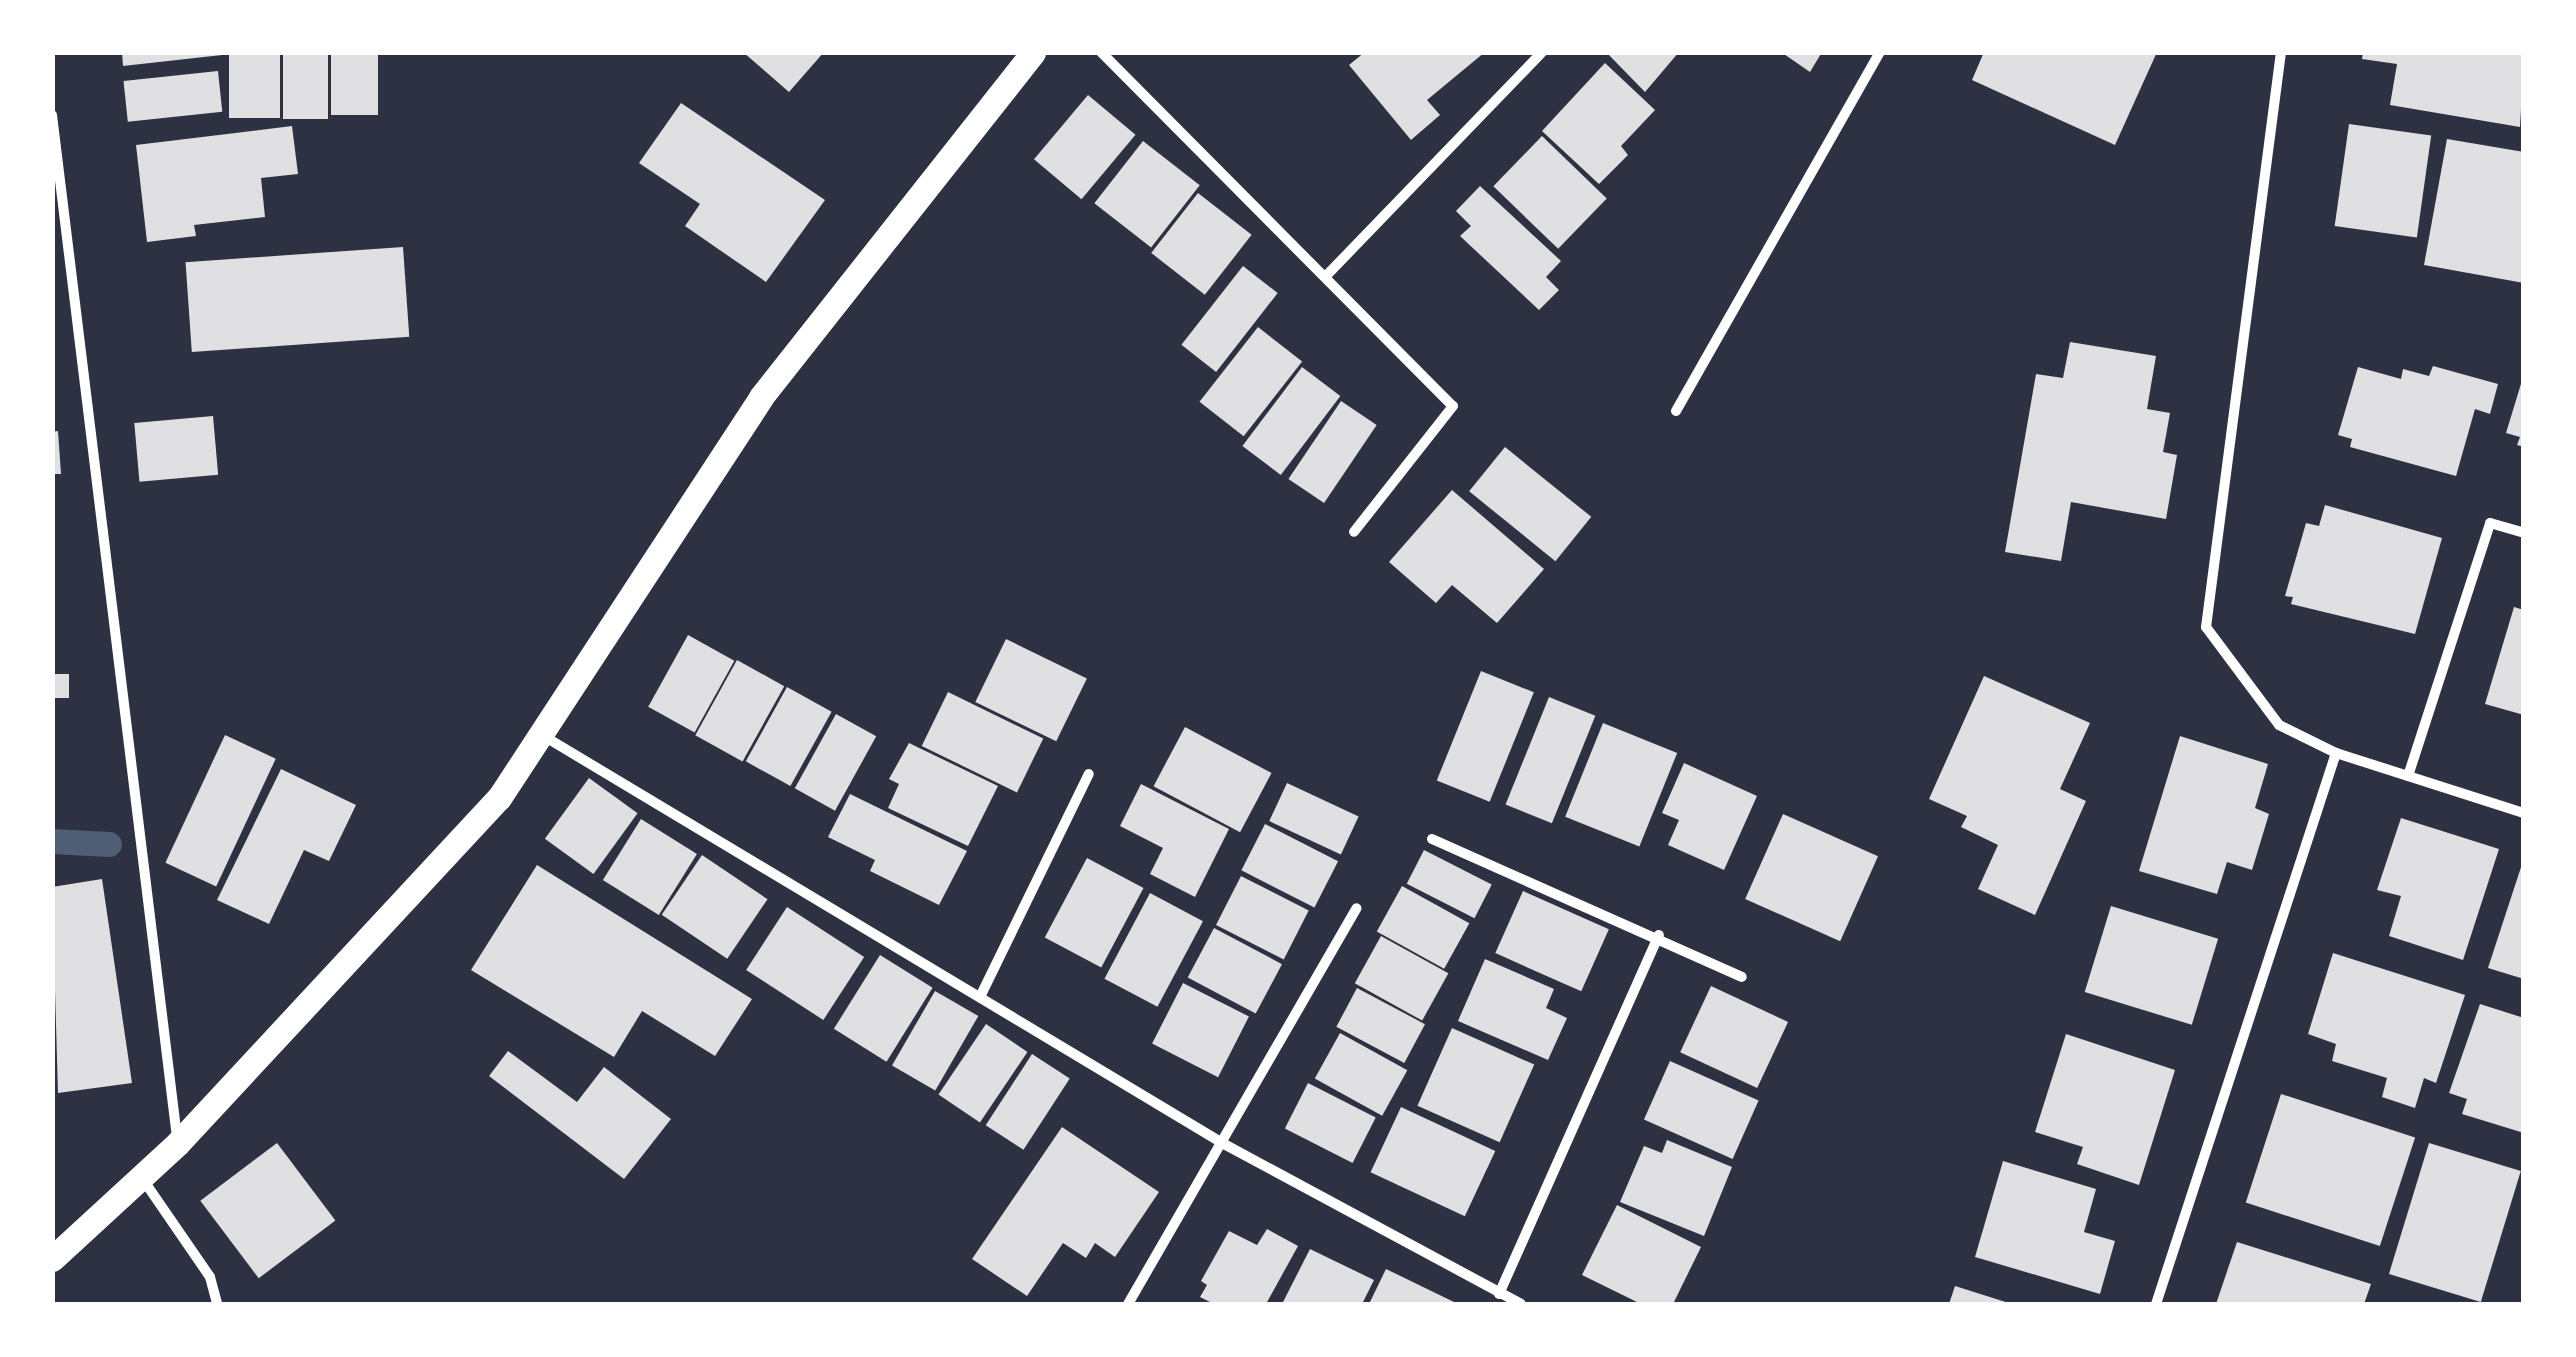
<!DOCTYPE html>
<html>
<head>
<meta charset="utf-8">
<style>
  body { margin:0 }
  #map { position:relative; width:2576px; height:1357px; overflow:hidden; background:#2d3142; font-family:Jost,sans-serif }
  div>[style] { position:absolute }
  .stream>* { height:25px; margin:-12.5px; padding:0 12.5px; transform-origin:12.5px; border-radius:12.5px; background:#4f5d75 }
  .building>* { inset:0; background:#e0e0e3; transform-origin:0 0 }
  .minor>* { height:10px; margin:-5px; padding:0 5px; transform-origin:5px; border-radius:5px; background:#fff }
  .primary>* { height:25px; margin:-12.5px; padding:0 12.5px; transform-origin:12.5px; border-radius:12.5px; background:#fff }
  span { translate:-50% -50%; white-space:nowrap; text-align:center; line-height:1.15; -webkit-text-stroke:10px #fff; paint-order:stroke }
  .frame { position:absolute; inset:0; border:55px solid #fff; pointer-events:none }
</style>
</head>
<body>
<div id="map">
  <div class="stream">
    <div style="left:52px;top:841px;width:57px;rotate:3deg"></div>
  </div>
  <div class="building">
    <div style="clip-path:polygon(122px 52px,222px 52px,222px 55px,123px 66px)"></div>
    <div style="left:229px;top:52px;width:51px;height:66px"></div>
    <div style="left:283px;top:52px;width:45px;height:67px"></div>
    <div style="left:331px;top:52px;width:47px;height:63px"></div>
    <div style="clip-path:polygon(743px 52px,824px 52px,789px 92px)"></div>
    <div style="clip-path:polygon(1365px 52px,1485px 52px,1427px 100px,1440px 115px,1411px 140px,1349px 65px)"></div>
    <div style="clip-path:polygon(1606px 52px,1679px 52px,1645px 92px)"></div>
    <div style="clip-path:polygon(1781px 52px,1822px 52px,1810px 72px)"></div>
    <div style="clip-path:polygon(1984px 52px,2157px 52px,2115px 145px,1972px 80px)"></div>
    <div style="clip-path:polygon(2363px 52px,2524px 52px,2520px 127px,2390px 105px,2397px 64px,2362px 59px)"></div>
    <div style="clip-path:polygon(1605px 63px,1655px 110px,1621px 146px,1628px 155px,1599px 184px,1542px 131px)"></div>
    <div style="left:218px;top:71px;width:41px;height:95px;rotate:84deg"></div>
    <div style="left:1088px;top:95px;width:62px;height:84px;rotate:40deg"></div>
    <div style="clip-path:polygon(681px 103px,825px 200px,766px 282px,685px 226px,700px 204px,639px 163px)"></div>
    <div style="left:2349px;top:124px;width:83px;height:103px;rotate:8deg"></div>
    <div style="clip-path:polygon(292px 126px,298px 174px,261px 178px,265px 217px,194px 225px,196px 236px,147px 242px,136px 145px)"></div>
    <div style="left:1542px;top:136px;width:90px;height:70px;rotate:44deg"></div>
    <div style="clip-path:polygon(2447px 139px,2524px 152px,2524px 283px,2424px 265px)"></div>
    <div style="left:1143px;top:141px;width:72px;height:79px;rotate:38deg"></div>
    <div style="clip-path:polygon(1480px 186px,1561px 261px,1546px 277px,1559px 290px,1539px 310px,1460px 236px,1471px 226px,1456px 211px)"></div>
    <div style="left:1198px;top:193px;width:68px;height:76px;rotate:38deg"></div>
    <div style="left:403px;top:247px;width:90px;height:218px;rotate:86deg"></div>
    <div style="left:1243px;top:266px;width:44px;height:100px;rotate:38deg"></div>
    <div style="left:1258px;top:327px;width:56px;height:95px;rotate:38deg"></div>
    <div style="clip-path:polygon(2070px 342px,2156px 356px,2147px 409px,2170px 413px,2163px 452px,2177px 455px,2166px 519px,2071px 502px,2061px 561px,2005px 552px,2036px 374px,2063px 378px)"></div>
    <div style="clip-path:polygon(2433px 366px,2498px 384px,2490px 414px,2475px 409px,2456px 476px,2350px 447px,2352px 439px,2338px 435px,2358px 367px,2401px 379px,2403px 369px,2429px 376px)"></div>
    <div style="left:1302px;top:367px;width:48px;height:99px;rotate:37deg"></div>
    <div style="clip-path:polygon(2524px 374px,2524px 447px,2517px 445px,2520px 437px,2506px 433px)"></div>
    <div style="left:1341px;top:401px;width:43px;height:94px;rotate:34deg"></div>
    <div style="left:213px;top:416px;width:59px;height:79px;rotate:85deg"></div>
    <div style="clip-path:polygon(58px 431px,61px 474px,52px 474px,52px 432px)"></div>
    <div style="left:1505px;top:447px;width:111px;height:57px;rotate:39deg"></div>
    <div style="clip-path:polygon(1452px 490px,1544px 569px,1497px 623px,1452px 585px,1436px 603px,1389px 562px)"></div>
    <div style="clip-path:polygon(2325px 505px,2442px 538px,2415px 634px,2291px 604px,2293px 597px,2285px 596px,2306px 523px,2319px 526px)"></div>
    <div style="clip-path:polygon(2514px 607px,2524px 610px,2524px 715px,2485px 704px)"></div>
    <div style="left:688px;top:635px;width:53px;height:82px;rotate:29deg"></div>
    <div style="left:1006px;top:639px;width:90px;height:70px;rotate:26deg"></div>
    <div style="left:737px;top:660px;width:54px;height:86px;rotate:29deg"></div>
    <div style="left:1481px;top:671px;width:57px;height:118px;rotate:22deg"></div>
    <div style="left:69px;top:674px;width:24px;height:17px;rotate:90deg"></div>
    <div style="clip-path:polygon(1984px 676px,2090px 723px,2060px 789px,2086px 801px,2035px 915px,1978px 889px,1998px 845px,1961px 827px,1967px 816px,1929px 799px)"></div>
    <div style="left:787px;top:687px;width:51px;height:85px;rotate:29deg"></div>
    <div style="left:948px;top:692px;width:106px;height:60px;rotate:26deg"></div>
    <div style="left:1549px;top:697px;width:50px;height:116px;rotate:22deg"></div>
    <div style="left:836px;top:714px;width:46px;height:85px;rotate:29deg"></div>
    <div style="left:1603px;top:723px;width:80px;height:101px;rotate:22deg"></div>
    <div style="left:1185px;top:727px;width:98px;height:67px;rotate:28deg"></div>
    <div style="left:225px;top:735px;width:56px;height:141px;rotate:25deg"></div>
    <div style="clip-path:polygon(2180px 736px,2268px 764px,2255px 808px,2269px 814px,2252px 870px,2227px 862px,2217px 894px,2139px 871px)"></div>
    <div style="clip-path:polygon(909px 743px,998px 786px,968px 846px,888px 808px,899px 784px,889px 779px)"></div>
    <div style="clip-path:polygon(1684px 763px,1757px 796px,1724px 870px,1668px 845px,1679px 820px,1662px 813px)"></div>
    <div style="clip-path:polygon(281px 769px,356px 805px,329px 861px,304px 850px,269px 924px,217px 900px)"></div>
    <div style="left:589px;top:778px;width:60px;height:75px;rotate:36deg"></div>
    <div style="left:1287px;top:783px;width:79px;height:42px;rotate:25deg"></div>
    <div style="clip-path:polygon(1141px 784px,1229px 829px,1195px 897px,1150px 874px,1163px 848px,1120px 826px)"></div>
    <div style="clip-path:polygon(850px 794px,967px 851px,939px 905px,870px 871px,875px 860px,828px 837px)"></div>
    <div style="left:1783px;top:814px;width:104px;height:93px;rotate:24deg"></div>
    <div style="clip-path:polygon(2401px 818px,2499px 849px,2463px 960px,2389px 936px,2401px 896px,2377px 890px)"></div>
    <div style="left:641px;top:819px;width:66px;height:72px;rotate:32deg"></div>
    <div style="left:1265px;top:824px;width:82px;height:52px;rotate:27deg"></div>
    <div style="left:1424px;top:850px;width:76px;height:38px;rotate:27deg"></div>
    <div style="left:702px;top:855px;width:79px;height:72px;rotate:34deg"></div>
    <div style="left:1087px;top:858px;width:64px;height:90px;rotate:28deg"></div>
    <div style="clip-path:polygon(2524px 858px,2524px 979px,2488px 968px)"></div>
    <div style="clip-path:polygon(537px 865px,752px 999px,715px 1056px,642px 1011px,614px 1057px,471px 970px)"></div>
    <div style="left:1241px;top:876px;width:76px;height:55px;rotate:27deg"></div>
    <div style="clip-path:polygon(102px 879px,132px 1083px,58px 1093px,52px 887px)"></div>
    <div style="left:1402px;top:886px;width:77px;height:52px;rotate:29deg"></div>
    <div style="left:1523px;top:891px;width:94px;height:68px;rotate:24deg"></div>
    <div style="left:1150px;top:893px;width:60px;height:97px;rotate:28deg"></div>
    <div style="left:2111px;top:906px;width:112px;height:90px;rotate:17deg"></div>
    <div style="left:787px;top:907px;width:92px;height:75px;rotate:33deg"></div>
    <div style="left:1214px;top:928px;width:77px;height:56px;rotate:28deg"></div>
    <div style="left:1381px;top:936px;width:77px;height:54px;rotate:29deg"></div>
    <div style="clip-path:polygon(2333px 953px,2465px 995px,2436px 1083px,2424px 1078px,2415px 1108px,2382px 1097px,2387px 1078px,2332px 1061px,2336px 1044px,2308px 1034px)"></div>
    <div style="left:880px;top:955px;width:62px;height:87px;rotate:32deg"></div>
    <div style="clip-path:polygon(1485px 959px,1554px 989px,1546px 1008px,1567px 1018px,1548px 1060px,1458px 1021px)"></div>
    <div style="left:1183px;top:983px;width:74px;height:68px;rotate:27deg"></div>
    <div style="left:1711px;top:986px;width:85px;height:73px;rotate:25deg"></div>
    <div style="left:1357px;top:988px;width:77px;height:44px;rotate:28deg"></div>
    <div style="left:935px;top:991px;width:50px;height:86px;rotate:30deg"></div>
    <div style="clip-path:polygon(2480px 1004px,2524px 1018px,2524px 1133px,2462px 1114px,2467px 1099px,2449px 1093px)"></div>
    <div style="left:986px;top:1024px;width:50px;height:85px;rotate:34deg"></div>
    <div style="left:1452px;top:1028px;width:90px;height:85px;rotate:24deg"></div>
    <div style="left:1340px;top:1033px;width:77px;height:52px;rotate:29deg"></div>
    <div style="clip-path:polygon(2066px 1034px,2175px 1070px,2139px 1185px,2077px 1164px,2083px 1147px,2035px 1132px)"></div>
    <div style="clip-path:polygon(508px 1051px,577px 1102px,604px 1067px,671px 1119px,624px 1179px,489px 1076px)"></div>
    <div style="left:1032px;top:1054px;width:45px;height:85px;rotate:33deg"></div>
    <div style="left:1670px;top:1061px;width:97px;height:64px;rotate:24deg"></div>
    <div style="left:1308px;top:1083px;width:76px;height:51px;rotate:27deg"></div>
    <div style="left:2281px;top:1094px;width:141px;height:114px;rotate:18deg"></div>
    <div style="left:1401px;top:1107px;width:104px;height:72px;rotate:25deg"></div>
    <div style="clip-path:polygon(1062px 1127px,1159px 1192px,1115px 1257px,1095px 1243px,1086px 1258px,1063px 1243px,1027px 1296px,972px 1259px)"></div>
    <div style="clip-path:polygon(1667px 1140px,1732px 1167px,1704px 1236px,1620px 1202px,1644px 1146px,1662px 1153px)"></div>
    <div style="left:277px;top:1143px;width:97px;height:96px;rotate:53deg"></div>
    <div style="left:2429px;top:1143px;width:96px;height:137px;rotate:17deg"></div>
    <div style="clip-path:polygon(2003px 1161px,2096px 1189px,2084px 1232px,2115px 1241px,2100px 1294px,1975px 1257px)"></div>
    <div style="clip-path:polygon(1617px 1205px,1701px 1247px,1673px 1304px,1641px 1304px,1582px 1275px)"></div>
    <div style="clip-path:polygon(1267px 1229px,1298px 1246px,1266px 1304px,1214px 1304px,1200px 1297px,1207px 1285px,1201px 1281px,1229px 1231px,1257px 1245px)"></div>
    <div style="clip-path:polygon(2237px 1242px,2371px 1284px,2364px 1304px,2216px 1304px)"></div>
    <div style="clip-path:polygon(1310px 1249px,1374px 1280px,1362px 1304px,1282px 1304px)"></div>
    <div style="clip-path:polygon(1386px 1269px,1454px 1302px,1453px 1304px,1369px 1304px)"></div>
    <div style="clip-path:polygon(1955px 1286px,2012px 1304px,1949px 1304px)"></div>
  </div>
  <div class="minor">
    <div style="left:1101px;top:52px;width:499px;rotate:45.2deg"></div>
    <div style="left:1453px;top:406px;width:160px;rotate:128.2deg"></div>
    <div style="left:2281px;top:52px;width:580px;rotate:97.43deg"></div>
    <div style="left:2206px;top:627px;width:122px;rotate:53.3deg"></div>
    <div style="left:2279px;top:725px;width:64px;rotate:26.2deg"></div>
    <div style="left:2336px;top:753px;width:197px;rotate:17.7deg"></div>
    <div style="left:52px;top:115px;width:1030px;rotate:83.03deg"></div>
    <div style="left:1325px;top:277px;width:313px;rotate:-46deg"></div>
    <div style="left:1676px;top:411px;width:413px;rotate:-60.4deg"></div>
    <div style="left:542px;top:735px;width:795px;rotate:30.95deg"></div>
    <div style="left:1224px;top:1144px;width:337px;rotate:28.3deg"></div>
    <div style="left:2408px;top:776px;width:266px;rotate:-72deg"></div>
    <div style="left:2490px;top:523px;width:35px;rotate:16deg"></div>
    <div style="left:1432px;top:839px;width:339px;rotate:24deg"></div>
    <div style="left:980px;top:997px;width:248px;rotate:-64deg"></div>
    <div style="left:142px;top:1178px;width:120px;rotate:55.5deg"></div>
    <div style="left:210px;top:1277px;width:28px;rotate:75deg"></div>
    <div style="left:1499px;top:1294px;width:393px;rotate:-66deg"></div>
    <div style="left:1128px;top:1304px;width:457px;rotate:-60deg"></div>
    <div style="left:2156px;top:1304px;width:580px;rotate:-71.91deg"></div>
  </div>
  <div class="primary">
    <div style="left:52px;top:1259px;width:171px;rotate:-42.6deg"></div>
    <div style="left:178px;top:1143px;width:471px;rotate:-47.1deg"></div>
    <div style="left:499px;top:798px;width:479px;rotate:-56.8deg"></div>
    <div style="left:761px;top:397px;width:439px;rotate:-51.7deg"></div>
  </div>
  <div class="frame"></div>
</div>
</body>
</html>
